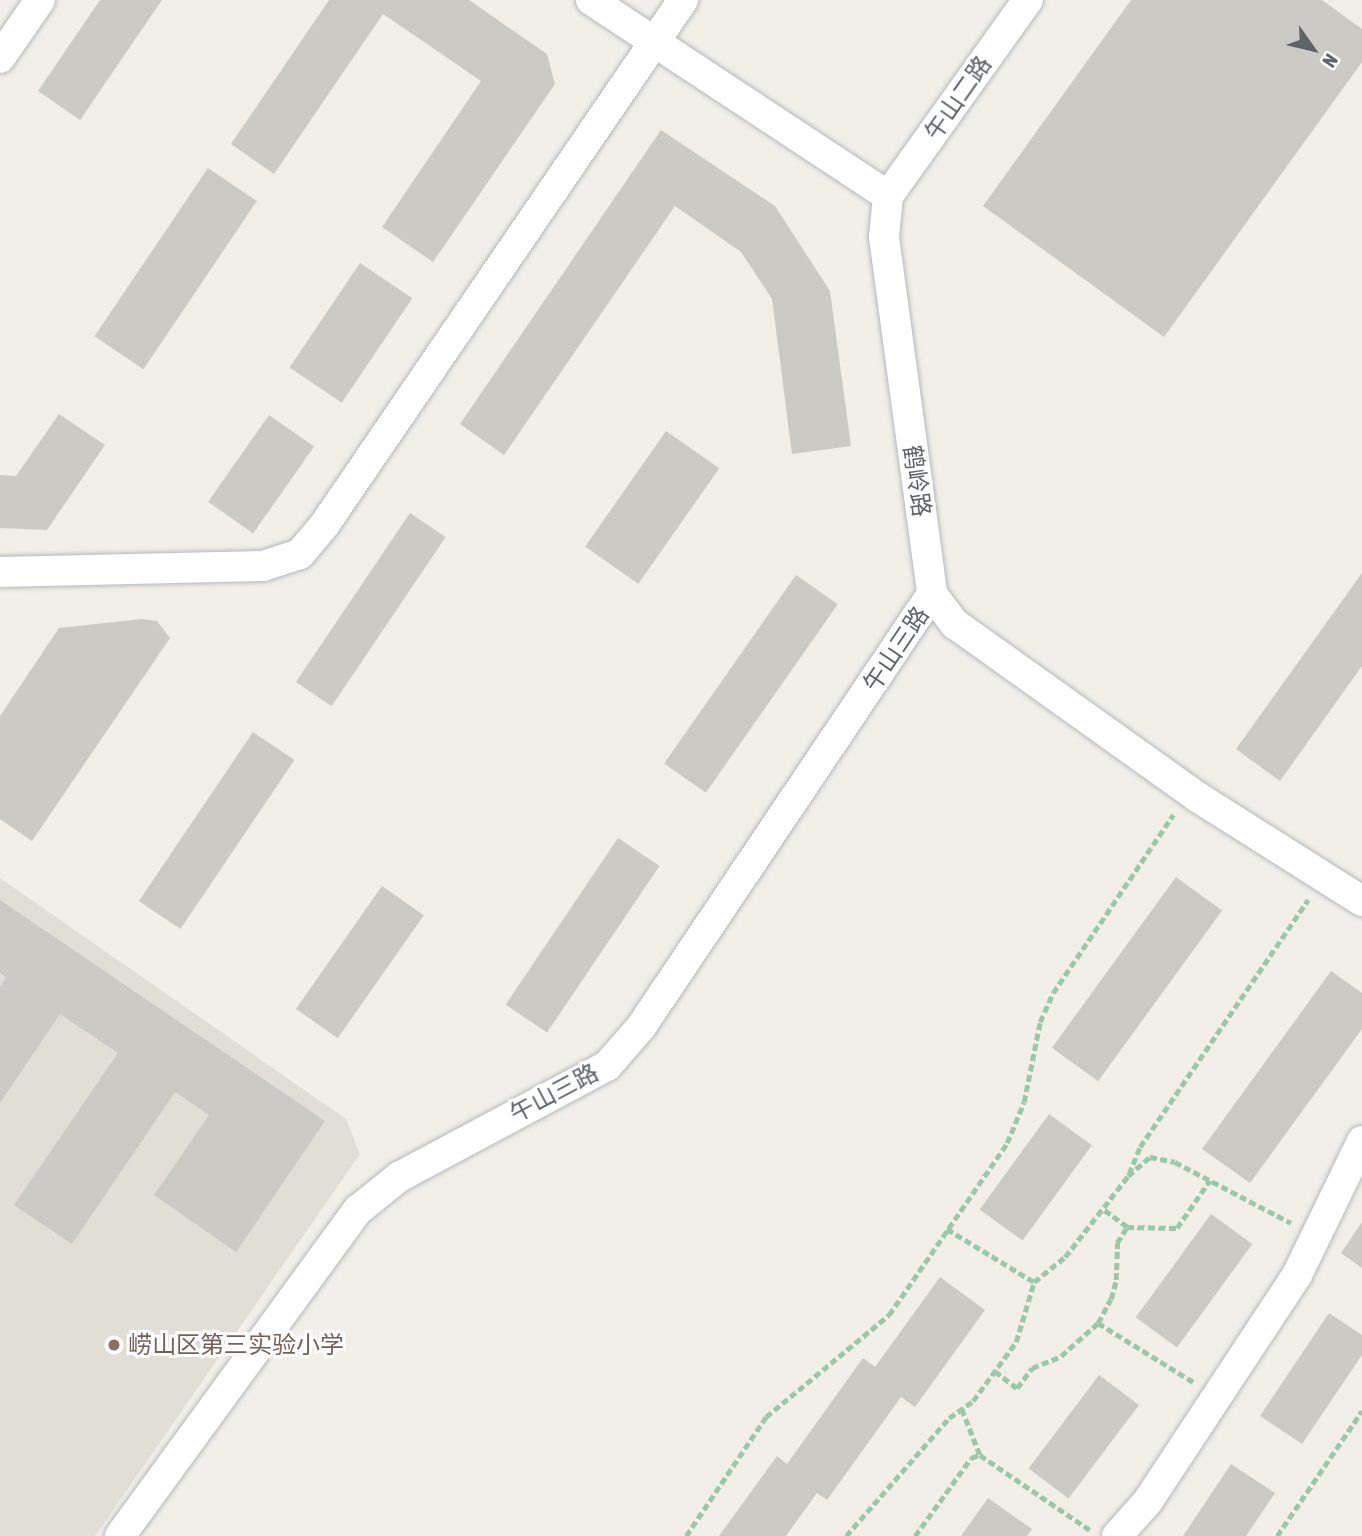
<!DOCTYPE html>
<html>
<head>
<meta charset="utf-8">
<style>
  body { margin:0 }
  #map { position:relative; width:1362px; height:1536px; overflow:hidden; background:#f1efe8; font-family:"Asap Condensed","Noto Sans SC",sans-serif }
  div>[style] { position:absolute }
  .education>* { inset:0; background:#e1ded6 }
  .building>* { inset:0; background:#cccac5; transform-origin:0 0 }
  .path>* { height:4.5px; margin-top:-2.25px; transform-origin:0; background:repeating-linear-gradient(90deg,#9cc7a9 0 7px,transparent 0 10.5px) }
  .roads { filter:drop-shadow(0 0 2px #b5b8bc) drop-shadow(0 0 2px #b5b8bc) }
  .minor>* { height:30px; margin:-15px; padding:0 15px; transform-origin:15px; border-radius:15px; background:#fff }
  .dots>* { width:19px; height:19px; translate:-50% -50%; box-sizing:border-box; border:4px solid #fff; border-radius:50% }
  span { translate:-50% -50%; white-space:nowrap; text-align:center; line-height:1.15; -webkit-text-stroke:6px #fff; paint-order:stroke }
  .street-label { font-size:24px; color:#5f6368 }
  .education-label { font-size:24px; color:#785e54 }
  .left { translate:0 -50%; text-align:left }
  .north { position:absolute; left:1278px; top:14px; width:70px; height:70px; -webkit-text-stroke:5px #fff; paint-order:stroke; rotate:124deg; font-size:19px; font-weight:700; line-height:28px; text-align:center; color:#5f6368 }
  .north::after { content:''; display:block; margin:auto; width:24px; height:32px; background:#5f6368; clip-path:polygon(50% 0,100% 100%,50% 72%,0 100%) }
</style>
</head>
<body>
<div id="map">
  <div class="education">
    <div style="clip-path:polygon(0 878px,346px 1119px,360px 1154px,95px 1536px,0 1536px)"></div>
  </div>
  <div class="building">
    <div style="clip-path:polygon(100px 0,162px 0,80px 120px,38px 91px)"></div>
    <div style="clip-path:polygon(329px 0,469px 0,547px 54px,555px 84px,433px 262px,382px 227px,481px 81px,383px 14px,274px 174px,231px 144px)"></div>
    <div style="clip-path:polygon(1131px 0,1322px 0,1362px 29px,1362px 62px,1164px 337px,983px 206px)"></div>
    <div style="clip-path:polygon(661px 130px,775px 206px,830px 291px,851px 446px,792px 454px,772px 299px,741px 252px,675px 206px,504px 455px,460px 424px)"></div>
    <div style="left:208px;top:168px;width:59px;height:203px;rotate:34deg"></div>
    <div style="left:360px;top:263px;width:63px;height:126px;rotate:34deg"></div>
    <div style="clip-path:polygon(59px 414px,105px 445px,47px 530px,0 528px,0 475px,16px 476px)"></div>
    <div style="left:269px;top:415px;width:55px;height:106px;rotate:35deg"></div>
    <div style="left:666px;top:431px;width:65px;height:141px;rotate:35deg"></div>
    <div style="left:410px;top:513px;width:43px;height:204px;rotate:34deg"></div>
    <div style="clip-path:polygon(1362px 573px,1362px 666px,1280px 781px,1236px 749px)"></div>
    <div style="left:796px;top:575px;width:51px;height:230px;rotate:35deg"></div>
    <div style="clip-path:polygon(142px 619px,157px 621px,170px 638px,32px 841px,0 819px,0 716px,59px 628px)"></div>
    <div style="left:253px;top:732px;width:50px;height:204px;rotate:34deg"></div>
    <div style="left:618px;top:838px;width:50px;height:201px;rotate:34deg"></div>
    <div style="left:1176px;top:877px;width:57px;height:211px;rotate:36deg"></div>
    <div style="left:382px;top:886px;width:51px;height:150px;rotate:35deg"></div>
    <div style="clip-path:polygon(0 900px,325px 1121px,236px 1252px,154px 1195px,209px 1115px,175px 1092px,72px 1244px,14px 1205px,118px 1053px,60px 1014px,0 1103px,0 987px,6px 977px,0 973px)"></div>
    <div style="clip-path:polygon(1331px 971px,1362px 993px,1362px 1029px,1250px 1183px,1202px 1149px)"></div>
    <div style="left:1049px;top:1114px;width:53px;height:118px;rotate:36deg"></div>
    <div style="left:1211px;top:1214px;width:51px;height:128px;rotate:36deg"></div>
    <div style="clip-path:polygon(1362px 1222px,1362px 1268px,1341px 1253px)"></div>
    <div style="clip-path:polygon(940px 1277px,985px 1310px,915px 1407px,901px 1397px,827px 1500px,817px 1493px,786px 1536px,719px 1536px,777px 1456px,787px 1464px,863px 1358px,875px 1367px)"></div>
    <div style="clip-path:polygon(1329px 1313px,1362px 1335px,1362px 1355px,1302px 1444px,1260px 1416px)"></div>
    <div style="left:1099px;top:1375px;width:50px;height:117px;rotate:37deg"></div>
    <div style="clip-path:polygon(1231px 1464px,1275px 1493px,1246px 1536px,1183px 1536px)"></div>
    <div style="clip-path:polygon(988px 1498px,1032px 1529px,1027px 1536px,961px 1536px)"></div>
  </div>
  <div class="path">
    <div style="left:1129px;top:1174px;width:29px;rotate:-68deg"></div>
    <div style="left:1140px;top:1147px;width:299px;rotate:-55.8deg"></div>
    <div style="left:1127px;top:1227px;width:50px;rotate:1.1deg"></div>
    <div style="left:1177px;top:1228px;width:58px;rotate:-55.5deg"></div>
    <div style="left:947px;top:1229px;width:102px;rotate:31.3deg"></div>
    <div style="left:1098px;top:1323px;width:27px;rotate:-62deg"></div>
    <div style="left:1111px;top:1299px;width:20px;rotate:-75deg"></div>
    <div style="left:1116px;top:1280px;width:37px;rotate:-88deg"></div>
    <div style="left:1117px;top:1243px;width:19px;rotate:-58deg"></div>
    <div style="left:1127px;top:1227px;width:31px;rotate:-144deg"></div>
    <div style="left:995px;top:1371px;width:28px;rotate:38deg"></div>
    <div style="left:1017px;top:1388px;width:25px;rotate:-53deg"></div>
    <div style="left:1032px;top:1368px;width:31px;rotate:-22deg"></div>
    <div style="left:1061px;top:1356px;width:50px;rotate:-41.7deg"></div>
    <div style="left:1098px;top:1323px;width:112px;rotate:31.8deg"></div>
    <div style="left:962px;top:1409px;width:49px;rotate:68.6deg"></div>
    <div style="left:686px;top:1536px;width:143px;rotate:-56.1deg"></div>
    <div style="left:766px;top:1417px;width:160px;rotate:-39.7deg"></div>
    <div style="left:889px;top:1315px;width:209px;rotate:-55.5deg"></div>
    <div style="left:1007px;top:1143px;width:44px;rotate:-67.5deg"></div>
    <div style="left:1024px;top:1102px;width:82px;rotate:-78.7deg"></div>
    <div style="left:1040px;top:1022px;width:32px;rotate:-66deg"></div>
    <div style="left:1053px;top:993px;width:215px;rotate:-56deg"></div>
    <div style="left:846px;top:1536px;width:157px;rotate:-48.9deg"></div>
    <div style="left:949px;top:1418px;width:29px;rotate:-35deg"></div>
    <div style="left:973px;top:1401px;width:73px;rotate:-53.9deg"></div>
    <div style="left:1016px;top:1342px;width:63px;rotate:-73.3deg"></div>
    <div style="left:1034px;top:1282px;width:40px;rotate:-39deg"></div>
    <div style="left:1065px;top:1257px;width:103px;rotate:-52.1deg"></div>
    <div style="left:1128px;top:1176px;width:29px;rotate:-41deg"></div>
    <div style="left:1150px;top:1157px;width:25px;rotate:11deg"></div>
    <div style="left:1175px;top:1162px;width:131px;rotate:27.7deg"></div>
    <div style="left:915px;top:1536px;width:96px;rotate:-54.3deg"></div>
    <div style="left:971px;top:1458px;width:9px;rotate:-18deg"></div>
    <div style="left:980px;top:1455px;width:133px;rotate:34.3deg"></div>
    <div style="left:1277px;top:1536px;width:151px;rotate:-55.8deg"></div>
  </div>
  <div class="roads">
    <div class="minor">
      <div style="left:591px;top:0;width:356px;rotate:33.4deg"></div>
      <div style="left:888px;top:196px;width:41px;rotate:95.6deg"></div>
      <div style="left:884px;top:237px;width:360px;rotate:82.3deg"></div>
      <div style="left:932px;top:594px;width:38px;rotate:53deg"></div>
      <div style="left:955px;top:624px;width:300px;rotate:35.5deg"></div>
      <div style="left:1199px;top:798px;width:193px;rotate:32.3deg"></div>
      <div style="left:0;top:58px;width:70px;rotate:-55.4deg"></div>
      <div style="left:888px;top:196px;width:241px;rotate:-54.5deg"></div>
      <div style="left:0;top:572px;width:263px;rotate:-1.3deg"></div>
      <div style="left:263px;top:566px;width:39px;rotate:-18deg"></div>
      <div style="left:300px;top:554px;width:39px;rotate:-50deg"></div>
      <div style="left:325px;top:524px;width:635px;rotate:-55.66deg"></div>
      <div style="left:120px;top:1536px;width:404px;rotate:-53.9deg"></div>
      <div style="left:358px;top:1210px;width:53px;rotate:-38.8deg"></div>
      <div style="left:399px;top:1177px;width:236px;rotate:-28.1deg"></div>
      <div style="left:607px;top:1066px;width:52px;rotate:-48.9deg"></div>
      <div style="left:641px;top:1027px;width:522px;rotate:-56.1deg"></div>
      <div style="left:1117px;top:1536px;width:47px;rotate:-48.5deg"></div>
      <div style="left:1148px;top:1501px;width:271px;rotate:-56.6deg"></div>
      <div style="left:1297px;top:1275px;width:149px;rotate:-64.1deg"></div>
    </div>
  </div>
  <div class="dots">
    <div style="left:114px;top:1345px;background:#8d6e63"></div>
  </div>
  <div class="street-label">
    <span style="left:958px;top:98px;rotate:-55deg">午山二路</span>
    <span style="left:917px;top:481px;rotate:82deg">鹤岭路</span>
    <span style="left:896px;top:649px;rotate:-56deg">午山三路</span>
    <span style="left:554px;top:1093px;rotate:-28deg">午山三路</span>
  </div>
  <div class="education-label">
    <span class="left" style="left:128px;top:1345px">崂山区第三实验小学</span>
  </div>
  <div class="north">N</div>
</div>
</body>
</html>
